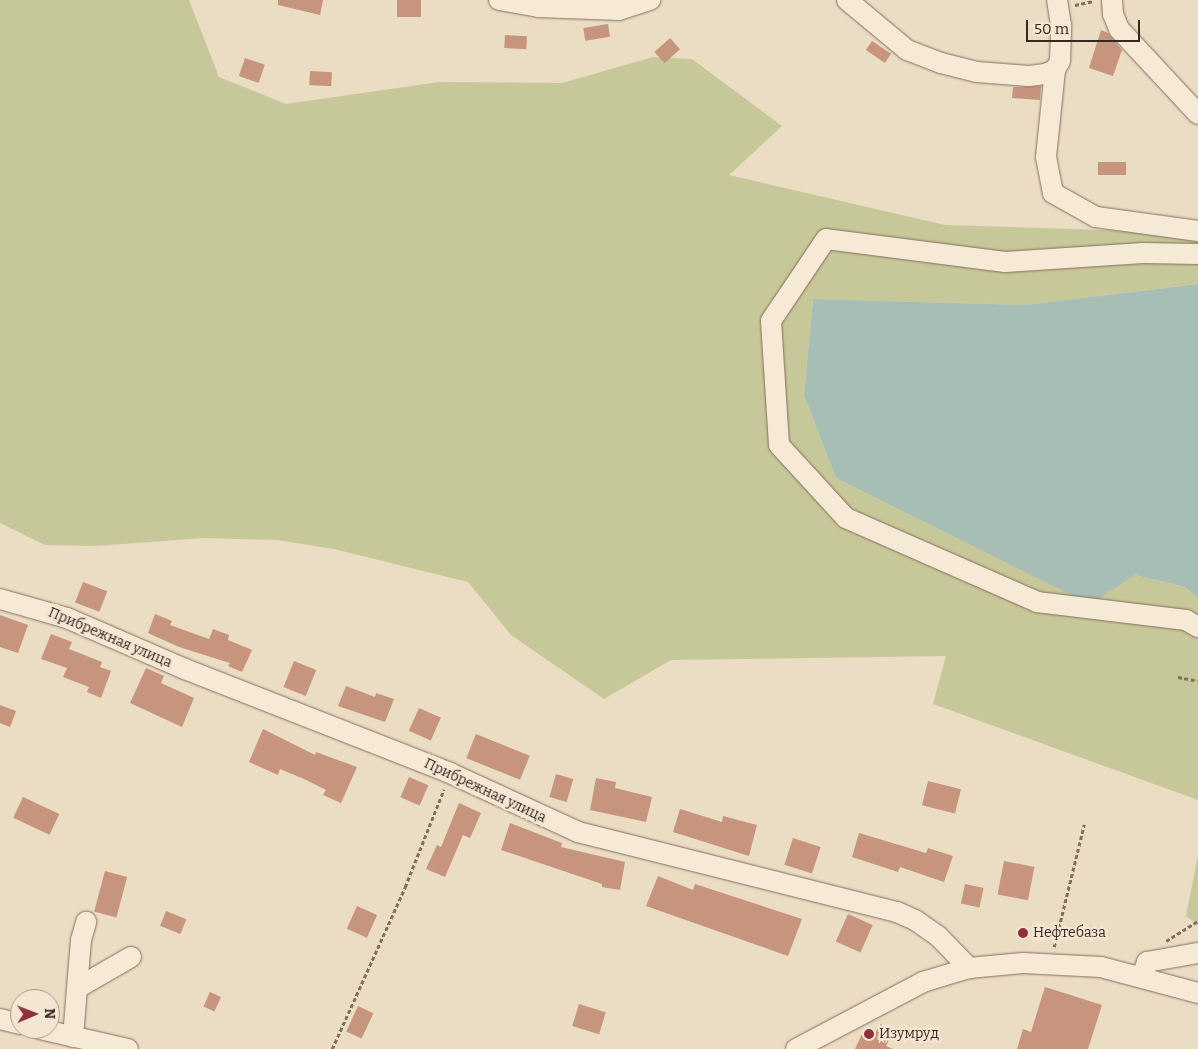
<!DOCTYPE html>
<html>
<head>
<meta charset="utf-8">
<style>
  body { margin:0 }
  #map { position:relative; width:1198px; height:1049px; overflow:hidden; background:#ebdcc4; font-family:Bitter,serif }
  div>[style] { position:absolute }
  .green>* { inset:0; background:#c7c899 }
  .water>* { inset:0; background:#a6beb5 }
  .building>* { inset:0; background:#c7947d; transform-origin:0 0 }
  .path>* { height:2.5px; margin-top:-1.25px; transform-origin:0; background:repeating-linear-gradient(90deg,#846e5c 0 4px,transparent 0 6.5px) }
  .roads { filter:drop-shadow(0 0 1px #846e5c) drop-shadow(0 0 1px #846e5c) }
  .minor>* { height:20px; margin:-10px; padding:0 10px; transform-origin:10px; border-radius:10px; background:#f6ead7 }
  .dots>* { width:14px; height:14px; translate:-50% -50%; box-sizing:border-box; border:2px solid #f3e7d3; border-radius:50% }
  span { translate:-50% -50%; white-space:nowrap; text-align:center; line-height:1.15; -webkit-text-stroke:4px #f3e7d3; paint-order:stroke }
  .street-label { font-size:14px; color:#35281f }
  .poi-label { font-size:14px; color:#35281f }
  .left { translate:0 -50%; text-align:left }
  .north { position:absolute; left:10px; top:989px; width:50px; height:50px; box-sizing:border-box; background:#f3e7d3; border:1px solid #a79b8b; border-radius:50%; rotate:89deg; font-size:14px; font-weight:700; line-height:20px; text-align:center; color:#35281f }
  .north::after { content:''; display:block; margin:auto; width:18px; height:22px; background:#8f303a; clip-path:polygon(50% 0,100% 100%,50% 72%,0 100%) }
  .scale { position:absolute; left:1026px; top:20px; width:114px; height:22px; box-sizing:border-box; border:2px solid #35281f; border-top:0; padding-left:6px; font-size:15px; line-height:18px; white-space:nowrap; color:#35281f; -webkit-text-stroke:4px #f3e7d3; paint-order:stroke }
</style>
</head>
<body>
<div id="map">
  <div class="green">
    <div style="clip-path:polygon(0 0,189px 0,219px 77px,286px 104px,439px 82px,562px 83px,653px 57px,692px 59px,782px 126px,729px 175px,945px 225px,1198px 233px,1198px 284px,1025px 305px,813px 299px,804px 395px,836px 478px,1090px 603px,1135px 575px,1185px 587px,1198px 598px,1198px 800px,933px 704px,946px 656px,671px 660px,604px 699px,511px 635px,468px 582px,334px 549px,277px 540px,204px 538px,96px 546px,45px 545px,0 523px)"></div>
    <div style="clip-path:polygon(1198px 855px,1198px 925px,1186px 916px)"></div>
  </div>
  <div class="water">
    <div style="clip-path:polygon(1198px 284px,1198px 598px,1185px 587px,1135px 575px,1090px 604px,836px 478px,804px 395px,813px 299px,1025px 305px)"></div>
  </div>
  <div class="building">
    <div style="clip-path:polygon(278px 0,323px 0,320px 15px,278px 5px)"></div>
    <div style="left:397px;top:0;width:24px;height:17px"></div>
    <div style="left:608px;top:24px;width:13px;height:25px;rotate:81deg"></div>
    <div style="clip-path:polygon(1101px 30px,1108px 33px,1122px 50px,1113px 76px,1089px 68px)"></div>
    <div style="left:505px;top:35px;width:22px;height:13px;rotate:3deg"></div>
    <div style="left:670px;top:38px;width:15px;height:21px;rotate:48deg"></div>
    <div style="left:872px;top:41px;width:23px;height:11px;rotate:34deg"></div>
    <div style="left:245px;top:58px;width:21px;height:19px;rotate:19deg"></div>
    <div style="left:310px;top:71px;width:22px;height:14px;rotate:3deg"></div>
    <div style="clip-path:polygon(1041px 86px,1040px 100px,1012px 98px,1013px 87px)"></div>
    <div style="left:1098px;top:162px;width:28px;height:13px"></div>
    <div style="left:83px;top:582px;width:26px;height:22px;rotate:21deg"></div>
    <div style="clip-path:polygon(155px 614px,172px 621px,170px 625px,209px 639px,213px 629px,229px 635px,228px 640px,252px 650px,242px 672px,228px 666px,230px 663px,179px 647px,148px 633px)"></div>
    <div style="clip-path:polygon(0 615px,28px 625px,18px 653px,0 647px)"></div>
    <div style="clip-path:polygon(51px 634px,72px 642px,69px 649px,102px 662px,100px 667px,111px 671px,101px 698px,87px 692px,89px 687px,63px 677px,67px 668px,41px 659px)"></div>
    <div style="left:294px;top:661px;width:24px;height:28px;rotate:22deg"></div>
    <div style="clip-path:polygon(146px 668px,164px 676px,161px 683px,194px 698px,182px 727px,130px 703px)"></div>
    <div style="clip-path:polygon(346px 686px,375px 697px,376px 693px,394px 699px,385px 722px,338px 706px)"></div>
    <div style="clip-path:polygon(0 705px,16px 711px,10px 727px,0 723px)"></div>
    <div style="left:419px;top:708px;width:24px;height:25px;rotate:24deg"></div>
    <div style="clip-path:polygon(263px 729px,315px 755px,316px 752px,357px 767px,341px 803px,323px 795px,326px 790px,304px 779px,280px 769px,278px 775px,249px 762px)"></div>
    <div style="left:476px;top:734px;width:58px;height:26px;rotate:22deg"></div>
    <div style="left:556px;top:774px;width:18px;height:24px;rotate:16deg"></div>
    <div style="left:409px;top:777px;width:21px;height:22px;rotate:23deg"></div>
    <div style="clip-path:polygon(596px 778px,616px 782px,615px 788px,652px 797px,646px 822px,590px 810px)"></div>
    <div style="left:928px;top:781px;width:34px;height:25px;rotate:14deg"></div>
    <div style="left:23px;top:797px;width:40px;height:23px;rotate:25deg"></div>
    <div style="clip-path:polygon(459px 803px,481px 813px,470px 838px,463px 835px,445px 877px,426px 869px,437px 845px,441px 847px)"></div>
    <div style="clip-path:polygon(680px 809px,722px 822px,723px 816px,757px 825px,749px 856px,673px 832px)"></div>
    <div style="clip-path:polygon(510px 823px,562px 843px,561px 847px,625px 862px,620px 890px,602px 887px,602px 884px,501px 850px)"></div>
    <div style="clip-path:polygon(859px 833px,926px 853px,928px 848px,953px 856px,944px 882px,900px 867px,898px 872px,852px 857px)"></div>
    <div style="left:793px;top:838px;width:29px;height:28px;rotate:18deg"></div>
    <div style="left:1004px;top:861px;width:31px;height:34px;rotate:11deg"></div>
    <div style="left:105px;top:871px;width:23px;height:42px;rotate:15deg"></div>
    <div style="clip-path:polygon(658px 876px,693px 890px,695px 884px,802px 919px,788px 956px,646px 906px)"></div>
    <div style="left:965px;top:884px;width:19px;height:20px;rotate:12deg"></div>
    <div style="left:357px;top:906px;width:22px;height:25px;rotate:24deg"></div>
    <div style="left:166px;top:911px;width:22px;height:16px;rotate:22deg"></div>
    <div style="left:848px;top:914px;width:27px;height:30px;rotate:24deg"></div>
    <div style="clip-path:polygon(1045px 987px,1102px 1005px,1088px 1049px,1017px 1049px,1023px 1029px,1031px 1032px)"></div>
    <div style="left:210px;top:992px;width:12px;height:16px;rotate:24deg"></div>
    <div style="left:579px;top:1004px;width:28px;height:23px;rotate:17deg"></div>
    <div style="left:358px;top:1006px;width:17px;height:28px;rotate:25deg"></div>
    <div style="clip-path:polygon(880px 1024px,894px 1030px,886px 1046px,893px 1049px,855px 1049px,862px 1034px,872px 1039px)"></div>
  </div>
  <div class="path">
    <div style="left:1075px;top:5px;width:19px;rotate:-12deg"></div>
    <div style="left:1178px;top:677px;width:20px;rotate:11deg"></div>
    <div style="left:1166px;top:941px;width:38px;rotate:-32deg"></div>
    <div style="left:1054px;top:947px;width:126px;rotate:-76.2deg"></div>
    <div style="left:332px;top:1049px;width:178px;rotate:-65.7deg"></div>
    <div style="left:405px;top:887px;width:105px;rotate:-68.3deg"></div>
  </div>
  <div class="roads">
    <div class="minor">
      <div style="left:499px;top:0;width:40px;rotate:10deg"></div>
      <div style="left:538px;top:7px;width:81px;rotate:2.1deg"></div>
      <div style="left:619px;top:10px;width:33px;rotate:-18deg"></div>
      <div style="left:847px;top:0;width:78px;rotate:39.8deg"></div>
      <div style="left:907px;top:50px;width:36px;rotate:21deg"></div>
      <div style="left:941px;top:63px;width:37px;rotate:14deg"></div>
      <div style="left:977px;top:72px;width:52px;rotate:4.4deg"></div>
      <div style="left:1029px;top:76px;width:16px;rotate:-7deg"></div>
      <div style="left:1045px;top:74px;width:11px;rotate:-22deg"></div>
      <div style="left:1055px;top:70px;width:10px;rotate:-61deg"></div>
      <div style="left:1060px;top:61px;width:36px;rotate:-88deg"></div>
      <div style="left:1061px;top:25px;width:25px;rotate:-99deg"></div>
      <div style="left:1112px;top:0;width:14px;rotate:86deg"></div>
      <div style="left:1113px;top:14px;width:16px;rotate:68deg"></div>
      <div style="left:1119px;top:29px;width:116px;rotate:47.1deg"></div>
      <div style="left:1055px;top:70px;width:87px;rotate:95.9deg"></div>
      <div style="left:1046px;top:157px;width:37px;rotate:79deg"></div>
      <div style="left:1053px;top:193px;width:49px;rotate:29.2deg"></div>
      <div style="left:1096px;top:217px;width:103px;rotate:7.8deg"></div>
      <div style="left:1198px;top:254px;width:55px;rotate:-179deg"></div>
      <div style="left:1143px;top:253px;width:138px;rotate:176.3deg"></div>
      <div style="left:1005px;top:262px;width:180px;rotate:-172.7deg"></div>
      <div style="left:826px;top:239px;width:99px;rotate:123.9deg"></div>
      <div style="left:771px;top:321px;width:124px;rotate:86.3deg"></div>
      <div style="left:779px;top:445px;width:99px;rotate:47.5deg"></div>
      <div style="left:846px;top:518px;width:209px;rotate:23.7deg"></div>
      <div style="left:1037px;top:602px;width:150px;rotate:6.9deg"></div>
      <div style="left:1186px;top:620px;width:14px;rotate:30deg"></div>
      <div style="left:0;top:599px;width:70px;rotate:15.8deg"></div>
      <div style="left:67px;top:618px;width:129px;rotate:23.4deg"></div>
      <div style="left:185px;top:669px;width:285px;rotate:21.4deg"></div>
      <div style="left:450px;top:773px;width:141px;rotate:24.7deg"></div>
      <div style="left:578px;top:832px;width:329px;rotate:14.1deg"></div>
      <div style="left:897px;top:912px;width:20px;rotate:24deg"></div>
      <div style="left:915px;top:920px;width:28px;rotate:35deg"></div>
      <div style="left:938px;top:936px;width:45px;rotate:45.9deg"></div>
      <div style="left:1142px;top:976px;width:15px;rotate:-70deg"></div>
      <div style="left:1147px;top:962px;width:52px;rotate:-10deg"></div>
      <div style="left:79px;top:987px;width:60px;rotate:-30deg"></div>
      <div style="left:0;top:1019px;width:21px;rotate:14deg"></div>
      <div style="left:40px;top:1029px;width:90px;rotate:12.8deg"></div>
      <div style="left:73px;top:1037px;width:97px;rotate:-85.3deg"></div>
      <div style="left:81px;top:940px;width:19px;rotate:-74deg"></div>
      <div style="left:796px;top:1049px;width:144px;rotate:-27.8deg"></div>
      <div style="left:923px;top:982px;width:48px;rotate:-16.9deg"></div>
      <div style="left:969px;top:968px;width:54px;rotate:-5.3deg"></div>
      <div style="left:1023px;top:963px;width:78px;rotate:2.9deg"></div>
      <div style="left:1101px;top:967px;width:100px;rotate:15deg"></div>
    </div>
  </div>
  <div class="dots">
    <div style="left:1023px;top:933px;background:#8f303a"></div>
    <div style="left:869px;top:1034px;background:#8f303a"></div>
  </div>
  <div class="street-label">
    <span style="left:110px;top:638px;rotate:23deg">Прибрежная улица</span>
    <span style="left:485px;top:791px;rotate:25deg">Прибрежная улица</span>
  </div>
  <div class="poi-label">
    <span class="left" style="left:1033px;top:933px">Нефтебаза</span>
    <span class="left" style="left:879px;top:1034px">Изумруд</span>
  </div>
  <div class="north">N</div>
  <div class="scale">50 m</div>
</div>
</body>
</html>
